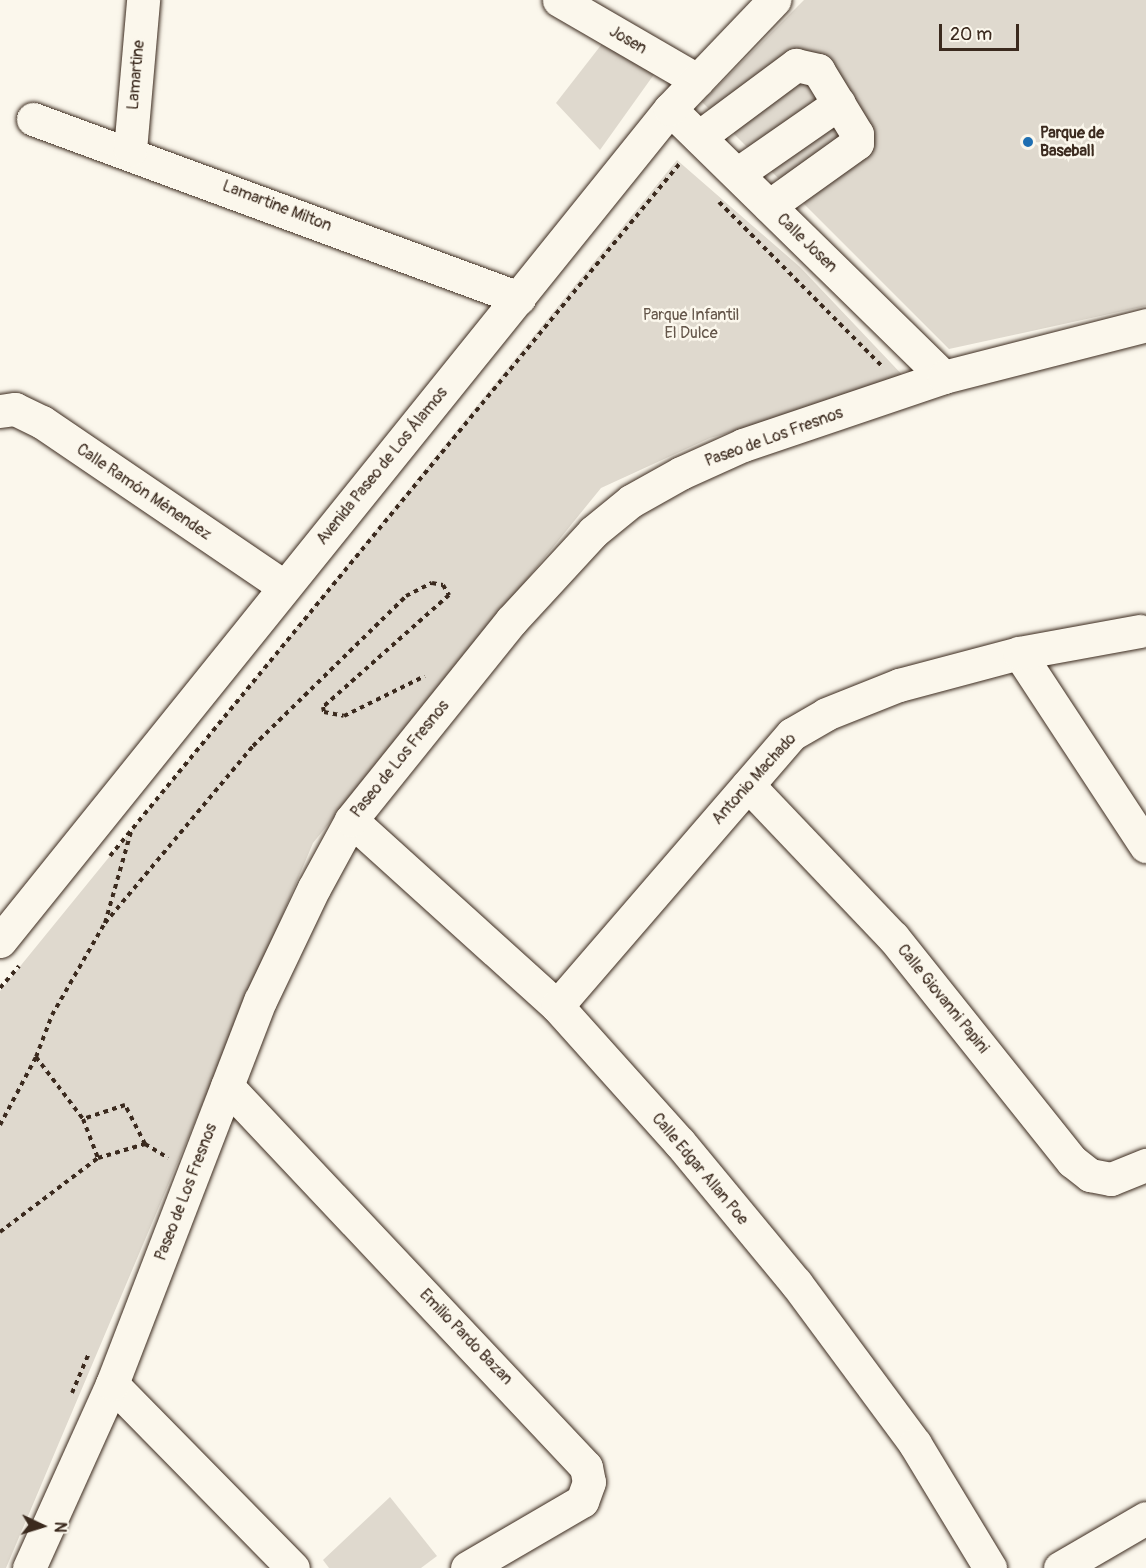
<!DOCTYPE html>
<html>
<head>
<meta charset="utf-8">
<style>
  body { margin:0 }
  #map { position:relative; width:1146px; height:1568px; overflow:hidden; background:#fbf7ec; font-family:Pangolin,sans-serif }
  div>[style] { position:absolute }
  .green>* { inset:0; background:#dfd9ce }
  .path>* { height:4px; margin-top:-2px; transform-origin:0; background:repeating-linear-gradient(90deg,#3b2a1e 0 4.5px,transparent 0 9px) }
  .roads { filter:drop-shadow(0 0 2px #3b2a1e) drop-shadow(0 0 2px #3b2a1e) }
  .minor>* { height:33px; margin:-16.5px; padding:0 16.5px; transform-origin:16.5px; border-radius:16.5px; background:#fbf7ec }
  .major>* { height:33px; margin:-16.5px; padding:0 16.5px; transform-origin:16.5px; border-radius:16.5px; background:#fbf7ec }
  .dots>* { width:16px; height:16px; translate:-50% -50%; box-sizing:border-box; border:3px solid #fbf7ec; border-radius:50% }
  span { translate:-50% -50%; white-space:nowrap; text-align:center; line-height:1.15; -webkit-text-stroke:5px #fbf7ec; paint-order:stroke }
  .street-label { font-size:16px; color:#3b2a1e }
  .poi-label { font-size:16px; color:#3b2a1e; font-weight:700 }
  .left { translate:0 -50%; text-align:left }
  .park-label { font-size:16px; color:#64564a }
  .north { position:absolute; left:12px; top:1496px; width:60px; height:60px; -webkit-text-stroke:4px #fbf7ec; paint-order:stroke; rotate:94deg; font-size:16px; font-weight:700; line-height:24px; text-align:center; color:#3b2a1e }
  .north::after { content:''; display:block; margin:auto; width:21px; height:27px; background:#3b2a1e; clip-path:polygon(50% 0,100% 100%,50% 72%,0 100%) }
  .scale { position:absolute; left:939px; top:24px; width:80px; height:27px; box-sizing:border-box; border:3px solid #3b2a1e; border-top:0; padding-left:8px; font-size:18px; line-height:21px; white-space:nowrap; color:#3b2a1e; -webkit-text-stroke:4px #fbf7ec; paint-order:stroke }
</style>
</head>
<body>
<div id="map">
  <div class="green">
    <div style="clip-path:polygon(804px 0,1146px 0,1146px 306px,949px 349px,702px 102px)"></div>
    <div style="clip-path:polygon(605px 40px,660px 66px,600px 150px,556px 103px)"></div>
    <div style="clip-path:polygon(677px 160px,800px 267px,909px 382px,710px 438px,601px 488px,313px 843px,6px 1568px,0 1568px,0 991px)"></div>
    <div style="clip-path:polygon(390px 1497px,437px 1556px,421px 1568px,329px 1568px,323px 1560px)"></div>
  </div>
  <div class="path">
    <div style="left:719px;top:202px;width:233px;rotate:45.2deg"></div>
    <div style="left:110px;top:856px;width:897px;rotate:-50.56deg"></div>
    <div style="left:105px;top:923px;width:231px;rotate:-50.1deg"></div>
    <div style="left:253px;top:746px;width:214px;rotate:-44.4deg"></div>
    <div style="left:406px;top:596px;width:29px;rotate:-27deg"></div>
    <div style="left:432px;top:583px;width:11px;rotate:10deg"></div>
    <div style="left:443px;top:585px;width:12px;rotate:59deg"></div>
    <div style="left:449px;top:595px;width:169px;rotate:138.4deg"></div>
    <div style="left:323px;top:707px;width:5px;rotate:79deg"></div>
    <div style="left:324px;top:712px;width:20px;rotate:11deg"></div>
    <div style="left:344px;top:716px;width:90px;rotate:-26.3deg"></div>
    <div style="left:0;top:988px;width:29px;rotate:-49deg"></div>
    <div style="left:36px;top:1057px;width:45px;rotate:-69.1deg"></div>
    <div style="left:52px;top:1015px;width:106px;rotate:-60.1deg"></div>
    <div style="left:105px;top:923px;width:95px;rotate:-74.1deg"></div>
    <div style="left:0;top:1125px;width:77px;rotate:-62.1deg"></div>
    <div style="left:36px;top:1057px;width:78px;rotate:52.8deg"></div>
    <div style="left:83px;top:1119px;width:42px;rotate:69deg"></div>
    <div style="left:98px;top:1158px;width:49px;rotate:-16.6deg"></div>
    <div style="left:145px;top:1144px;width:44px;rotate:-117.1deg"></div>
    <div style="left:125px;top:1105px;width:44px;rotate:161.6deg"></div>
    <div style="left:145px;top:1144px;width:27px;rotate:31deg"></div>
    <div style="left:0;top:1232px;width:123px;rotate:-37.1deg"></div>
    <div style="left:72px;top:1393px;width:43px;rotate:-67deg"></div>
  </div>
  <div class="roads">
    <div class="minor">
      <div style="left:559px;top:0;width:160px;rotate:30.1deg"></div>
      <div style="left:670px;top:109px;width:383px;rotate:44.4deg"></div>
      <div style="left:33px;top:119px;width:518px;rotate:20.22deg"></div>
      <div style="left:699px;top:137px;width:121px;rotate:-36.6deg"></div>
      <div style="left:796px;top:65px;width:23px;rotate:13deg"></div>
      <div style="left:818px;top:70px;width:75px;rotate:58.6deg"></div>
      <div style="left:857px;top:134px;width:9px;rotate:90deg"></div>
      <div style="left:857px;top:143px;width:108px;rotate:144.4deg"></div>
      <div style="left:130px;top:150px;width:151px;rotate:-85deg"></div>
      <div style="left:737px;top:174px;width:124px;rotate:-34.8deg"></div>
      <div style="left:0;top:411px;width:15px;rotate:-8deg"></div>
      <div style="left:15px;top:409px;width:30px;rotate:26deg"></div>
      <div style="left:42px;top:422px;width:292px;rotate:34.2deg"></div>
      <div style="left:1019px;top:653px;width:231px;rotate:56.7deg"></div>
      <div style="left:748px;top:785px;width:210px;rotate:46.4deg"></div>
      <div style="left:893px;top:937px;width:287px;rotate:51.4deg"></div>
      <div style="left:1072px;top:1161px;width:23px;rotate:38deg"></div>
      <div style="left:1090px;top:1175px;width:21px;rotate:11deg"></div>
      <div style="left:1111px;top:1179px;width:38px;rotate:-22deg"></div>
      <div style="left:351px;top:820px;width:278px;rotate:42.1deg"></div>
      <div style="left:557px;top:1006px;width:184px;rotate:48.1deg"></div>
      <div style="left:680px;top:1143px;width:182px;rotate:50.4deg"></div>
      <div style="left:796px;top:1283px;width:200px;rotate:53.5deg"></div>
      <div style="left:915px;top:1444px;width:145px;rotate:58.8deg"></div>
      <div style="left:0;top:941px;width:1068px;rotate:-51.16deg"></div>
      <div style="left:670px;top:109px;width:151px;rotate:-46.3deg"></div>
      <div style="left:557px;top:1006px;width:359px;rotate:-49.2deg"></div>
      <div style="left:792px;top:734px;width:39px;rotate:-30deg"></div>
      <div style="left:826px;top:714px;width:79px;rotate:-21.7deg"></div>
      <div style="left:899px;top:685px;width:124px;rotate:-14.9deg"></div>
      <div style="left:1019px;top:653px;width:123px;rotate:-10.3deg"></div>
      <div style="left:227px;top:1086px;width:523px;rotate:46.7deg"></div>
      <div style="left:586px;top:1467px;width:15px;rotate:79deg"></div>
      <div style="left:589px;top:1482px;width:20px;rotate:110deg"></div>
      <div style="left:582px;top:1501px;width:133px;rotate:149.8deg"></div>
      <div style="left:112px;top:1384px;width:258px;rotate:45.5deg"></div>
      <div style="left:29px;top:1568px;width:202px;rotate:-65.7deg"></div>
      <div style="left:112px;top:1384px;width:411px;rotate:-68.9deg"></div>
      <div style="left:260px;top:1001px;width:125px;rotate:-64.5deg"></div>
      <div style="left:314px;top:888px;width:77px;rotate:-61.4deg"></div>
      <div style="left:351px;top:820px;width:255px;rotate:-51.2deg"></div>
      <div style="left:511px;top:621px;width:121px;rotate:-47.3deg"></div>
      <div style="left:593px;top:532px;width:49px;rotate:-39.2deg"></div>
      <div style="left:631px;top:501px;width:57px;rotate:-29.2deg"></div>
      <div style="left:681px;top:473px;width:68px;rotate:-24.3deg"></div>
      <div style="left:743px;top:445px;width:212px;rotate:-18.7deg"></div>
      <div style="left:944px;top:377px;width:209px;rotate:-14.4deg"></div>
    </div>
    <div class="major">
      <div style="left:1060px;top:1568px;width:99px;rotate:-30.2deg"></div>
    </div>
  </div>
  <div class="dots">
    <div style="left:1028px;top:142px;background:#1f6fb2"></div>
  </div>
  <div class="street-label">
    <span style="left:628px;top:40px;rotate:30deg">Josen</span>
    <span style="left:136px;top:75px;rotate:-85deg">Lamartine</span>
    <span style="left:277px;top:206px;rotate:21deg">Lamartine Milton</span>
    <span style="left:807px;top:243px;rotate:44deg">Calle Josen</span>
    <span style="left:774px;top:437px;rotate:-20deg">Paseo de Los Fresnos</span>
    <span style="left:382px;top:466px;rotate:-51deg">Avenida Paseo de Los Álamos</span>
    <span style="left:144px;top:492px;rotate:34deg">Calle Ramón Ménendez</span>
    <span style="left:400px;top:759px;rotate:-51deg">Paseo de Los Fresnos</span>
    <span style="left:754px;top:779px;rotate:-48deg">Antonio Machado</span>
    <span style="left:943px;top:999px;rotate:51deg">Calle Giovanni Papini</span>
    <span style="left:700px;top:1169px;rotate:50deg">Calle Edgar Allan Poe</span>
    <span style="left:186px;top:1192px;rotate:-69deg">Paseo de Los Fresnos</span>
    <span style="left:466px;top:1337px;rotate:46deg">Emilio Pardo Bazan</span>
  </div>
  <div class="poi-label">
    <span class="left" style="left:1040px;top:142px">Parque de<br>Baseball</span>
  </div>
  <div class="park-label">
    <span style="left:691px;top:324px">Parque Infantil<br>El Dulce</span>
  </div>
  <div class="north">N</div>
  <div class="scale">20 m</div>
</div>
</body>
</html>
